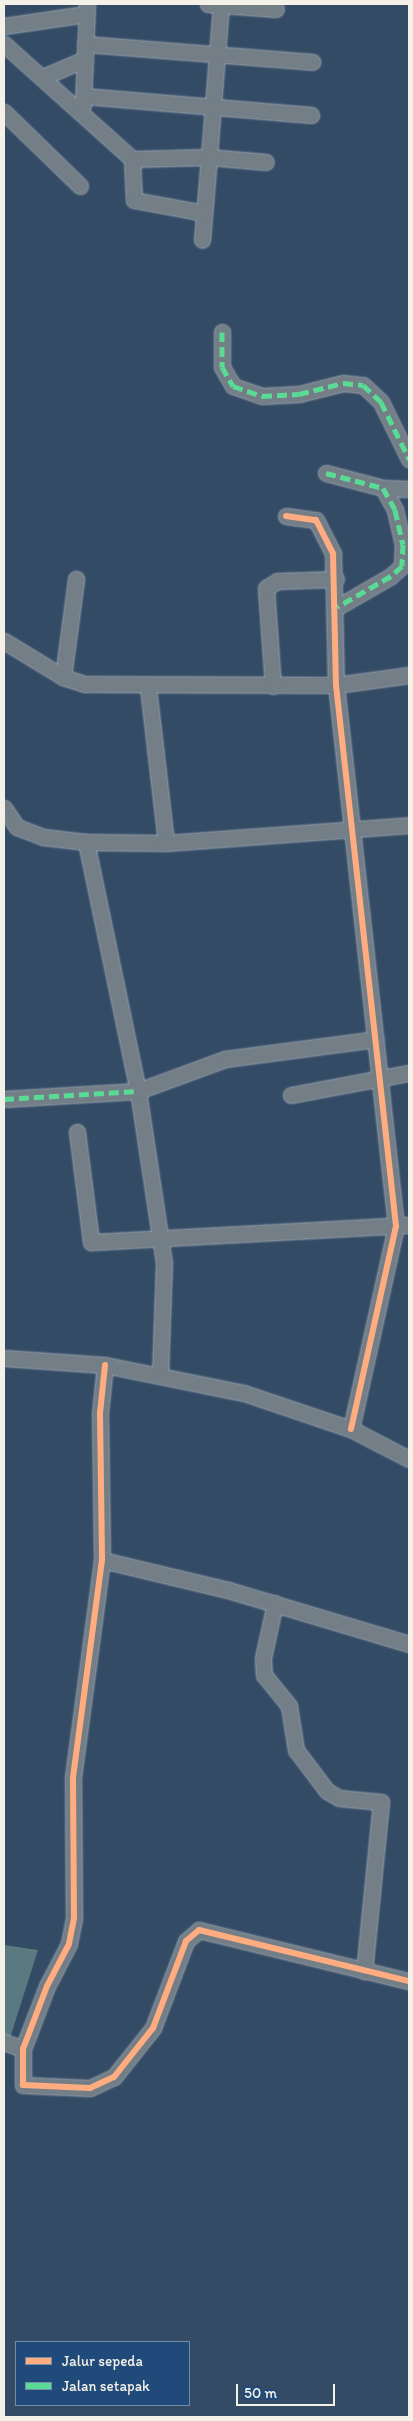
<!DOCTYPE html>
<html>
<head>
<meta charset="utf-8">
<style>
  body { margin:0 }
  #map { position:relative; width:413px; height:2421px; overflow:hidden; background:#344b65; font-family:Itim,sans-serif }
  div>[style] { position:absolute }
  .green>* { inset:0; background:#5a7980 }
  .roads { filter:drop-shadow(0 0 1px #9ba5af) drop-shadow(0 0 1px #9ba5af) }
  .minor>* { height:15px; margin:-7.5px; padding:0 7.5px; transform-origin:7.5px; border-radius:7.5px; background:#737e87 }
  .quiet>* { height:5px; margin-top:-2.5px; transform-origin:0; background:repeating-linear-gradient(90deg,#5adb95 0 10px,transparent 0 15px) }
  .cycleway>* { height:6px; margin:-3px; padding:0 3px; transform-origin:3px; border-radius:3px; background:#ffac80 }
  span { translate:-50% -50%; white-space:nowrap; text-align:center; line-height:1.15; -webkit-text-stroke:5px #1f4a7a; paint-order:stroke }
  .frame { position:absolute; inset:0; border:5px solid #f4f1e8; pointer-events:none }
  .legend { position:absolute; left:15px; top:2341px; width:175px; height:65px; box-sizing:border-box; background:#1f4a7a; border:1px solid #748da6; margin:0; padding:6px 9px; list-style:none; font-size:15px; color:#f4f1e8 }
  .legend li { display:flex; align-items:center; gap:10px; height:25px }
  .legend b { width:25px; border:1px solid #748da6 }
  .scale { position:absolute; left:236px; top:2384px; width:99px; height:22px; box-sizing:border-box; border:2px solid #f4f1e8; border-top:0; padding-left:6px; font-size:15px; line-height:18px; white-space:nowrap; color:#f4f1e8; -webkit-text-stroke:4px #1f4a7a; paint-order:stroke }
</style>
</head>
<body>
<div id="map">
  <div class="green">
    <div style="clip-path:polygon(4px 1945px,38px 1950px,4px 2057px)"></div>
  </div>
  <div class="roads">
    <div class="minor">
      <div style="left:208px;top:4px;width:68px;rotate:4.2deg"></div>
      <div style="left:221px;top:4px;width:153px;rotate:94.5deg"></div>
      <div style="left:209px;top:157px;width:57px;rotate:5deg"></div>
      <div style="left:4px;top:26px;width:83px;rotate:-8.3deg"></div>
      <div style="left:4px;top:44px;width:172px;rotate:41.9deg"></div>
      <div style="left:132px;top:159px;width:77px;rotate:-1.5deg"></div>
      <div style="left:209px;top:157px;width:83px;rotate:94.8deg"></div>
      <div style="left:85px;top:44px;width:228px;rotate:4.5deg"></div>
      <div style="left:43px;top:77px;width:46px;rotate:-23.2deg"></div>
      <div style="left:84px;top:96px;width:228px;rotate:4.8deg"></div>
      <div style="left:83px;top:105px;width:101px;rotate:-87.7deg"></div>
      <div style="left:4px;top:112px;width:106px;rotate:44.2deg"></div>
      <div style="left:132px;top:159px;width:41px;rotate:87.2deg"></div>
      <div style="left:134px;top:200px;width:71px;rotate:10.5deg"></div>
      <div style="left:222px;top:332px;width:35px;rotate:90deg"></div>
      <div style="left:222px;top:367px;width:22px;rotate:60deg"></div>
      <div style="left:233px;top:386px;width:31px;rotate:19deg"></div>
      <div style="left:262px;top:396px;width:37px;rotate:-3deg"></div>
      <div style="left:299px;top:394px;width:45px;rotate:-14deg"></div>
      <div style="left:343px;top:383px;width:20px;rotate:6deg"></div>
      <div style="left:363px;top:385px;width:25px;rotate:43deg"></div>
      <div style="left:381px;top:402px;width:64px;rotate:63.8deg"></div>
      <div style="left:326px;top:473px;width:59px;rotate:14.7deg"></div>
      <div style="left:383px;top:488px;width:25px;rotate:61deg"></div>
      <div style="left:395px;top:510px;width:35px;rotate:77deg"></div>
      <div style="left:403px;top:544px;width:22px;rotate:93deg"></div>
      <div style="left:402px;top:566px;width:15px;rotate:138deg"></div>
      <div style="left:391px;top:576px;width:62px;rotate:150.1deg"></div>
      <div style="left:383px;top:488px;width:26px;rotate:2deg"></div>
      <div style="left:286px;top:516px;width:30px;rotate:8deg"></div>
      <div style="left:316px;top:520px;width:38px;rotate:63deg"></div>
      <div style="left:333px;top:554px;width:131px;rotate:88.7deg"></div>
      <div style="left:336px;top:685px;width:544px;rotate:83.67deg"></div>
      <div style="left:396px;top:1226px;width:208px;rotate:102.5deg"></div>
      <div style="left:4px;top:641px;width:69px;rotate:31.4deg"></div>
      <div style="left:63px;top:677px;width:23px;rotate:18deg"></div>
      <div style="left:85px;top:684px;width:251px;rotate:0.2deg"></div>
      <div style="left:336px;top:685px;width:74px;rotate:-7.8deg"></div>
      <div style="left:63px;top:677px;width:99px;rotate:-82.4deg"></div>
      <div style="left:273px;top:686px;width:98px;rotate:-94.1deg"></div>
      <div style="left:266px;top:588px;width:13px;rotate:-32deg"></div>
      <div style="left:277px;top:581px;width:59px;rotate:-1.9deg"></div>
      <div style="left:148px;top:687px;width:157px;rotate:83.4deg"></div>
      <div style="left:4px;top:808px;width:23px;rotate:56deg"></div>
      <div style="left:17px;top:827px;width:28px;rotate:21deg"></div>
      <div style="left:43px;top:837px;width:43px;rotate:6.6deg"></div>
      <div style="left:86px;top:842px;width:80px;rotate:0.7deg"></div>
      <div style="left:166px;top:843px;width:244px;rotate:-4.2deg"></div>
      <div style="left:86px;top:842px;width:254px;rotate:78.2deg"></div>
      <div style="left:138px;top:1091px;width:173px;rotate:81.4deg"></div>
      <div style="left:164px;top:1262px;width:114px;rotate:92deg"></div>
      <div style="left:291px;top:1095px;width:120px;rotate:-10.6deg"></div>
      <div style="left:4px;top:1099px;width:134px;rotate:-3.4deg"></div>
      <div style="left:138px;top:1091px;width:93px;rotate:-20.2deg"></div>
      <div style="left:225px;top:1059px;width:152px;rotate:-7.5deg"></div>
      <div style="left:77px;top:1132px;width:111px;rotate:82.7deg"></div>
      <div style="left:91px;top:1242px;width:318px;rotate:-3.1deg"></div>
      <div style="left:4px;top:1358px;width:101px;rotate:4deg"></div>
      <div style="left:105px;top:1365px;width:142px;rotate:11.4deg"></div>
      <div style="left:244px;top:1393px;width:113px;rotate:18.6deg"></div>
      <div style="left:351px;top:1429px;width:65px;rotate:27.3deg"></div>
      <div style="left:105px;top:1365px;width:48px;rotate:95.9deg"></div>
      <div style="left:100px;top:1413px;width:147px;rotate:89.2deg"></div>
      <div style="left:102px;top:1560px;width:220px;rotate:97.6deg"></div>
      <div style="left:73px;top:1778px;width:140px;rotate:89.6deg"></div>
      <div style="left:74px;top:1918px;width:26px;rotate:101deg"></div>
      <div style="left:69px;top:1944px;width:47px;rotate:117.6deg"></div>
      <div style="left:47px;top:1986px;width:67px;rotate:110.9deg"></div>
      <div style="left:23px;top:2049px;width:36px;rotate:90deg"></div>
      <div style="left:23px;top:2085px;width:67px;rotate:2.6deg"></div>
      <div style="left:90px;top:2088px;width:26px;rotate:-25deg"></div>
      <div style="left:114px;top:2077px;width:63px;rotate:-51.5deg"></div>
      <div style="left:153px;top:2028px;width:93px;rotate:-69.2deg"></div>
      <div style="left:186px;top:1941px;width:17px;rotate:-40deg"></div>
      <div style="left:199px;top:1930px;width:216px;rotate:13.7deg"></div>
      <div style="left:102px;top:1560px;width:130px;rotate:13.4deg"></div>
      <div style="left:228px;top:1590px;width:189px;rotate:16.6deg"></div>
      <div style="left:275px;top:1603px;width:56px;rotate:102.3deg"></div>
      <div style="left:263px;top:1658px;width:17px;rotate:87deg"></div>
      <div style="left:264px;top:1675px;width:40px;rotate:51deg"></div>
      <div style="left:289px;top:1706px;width:45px;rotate:81deg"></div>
      <div style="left:296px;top:1750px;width:51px;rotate:52.9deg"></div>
      <div style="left:327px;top:1791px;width:14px;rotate:30deg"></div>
      <div style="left:339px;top:1798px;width:42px;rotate:5.4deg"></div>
      <div style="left:381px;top:1802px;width:170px;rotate:95.7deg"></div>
      <div style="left:4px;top:2042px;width:20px;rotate:20deg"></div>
    </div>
  </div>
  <div class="quiet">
    <div style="left:222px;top:332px;width:35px;rotate:90deg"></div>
    <div style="left:222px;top:367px;width:22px;rotate:60deg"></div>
    <div style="left:233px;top:386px;width:31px;rotate:19deg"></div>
    <div style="left:262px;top:396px;width:37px;rotate:-3deg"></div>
    <div style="left:299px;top:394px;width:45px;rotate:-14deg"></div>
    <div style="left:343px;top:383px;width:20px;rotate:6deg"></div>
    <div style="left:363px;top:385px;width:25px;rotate:43deg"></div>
    <div style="left:381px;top:402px;width:64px;rotate:63.8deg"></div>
    <div style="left:326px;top:473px;width:59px;rotate:14.7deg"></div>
    <div style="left:383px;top:488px;width:25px;rotate:61deg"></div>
    <div style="left:395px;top:510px;width:35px;rotate:77deg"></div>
    <div style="left:403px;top:544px;width:22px;rotate:93deg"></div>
    <div style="left:402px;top:566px;width:15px;rotate:138deg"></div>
    <div style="left:391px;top:576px;width:62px;rotate:150.1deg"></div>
    <div style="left:4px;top:1099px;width:134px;rotate:-3.4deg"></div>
  </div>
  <div class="cycleway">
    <div style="left:286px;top:516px;width:30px;rotate:8deg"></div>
    <div style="left:316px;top:520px;width:38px;rotate:63deg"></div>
    <div style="left:333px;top:554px;width:131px;rotate:88.7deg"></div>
    <div style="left:336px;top:685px;width:544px;rotate:83.67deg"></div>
    <div style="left:396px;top:1226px;width:208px;rotate:102.5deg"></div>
    <div style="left:105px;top:1365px;width:48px;rotate:95.9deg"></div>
    <div style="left:100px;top:1413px;width:147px;rotate:89.2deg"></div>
    <div style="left:102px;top:1560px;width:220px;rotate:97.6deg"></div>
    <div style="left:73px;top:1778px;width:140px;rotate:89.6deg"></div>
    <div style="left:74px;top:1918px;width:26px;rotate:101deg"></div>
    <div style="left:69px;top:1944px;width:47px;rotate:117.6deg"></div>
    <div style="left:47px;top:1986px;width:67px;rotate:110.9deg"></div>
    <div style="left:23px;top:2049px;width:36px;rotate:90deg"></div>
    <div style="left:23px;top:2085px;width:67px;rotate:2.6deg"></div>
    <div style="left:90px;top:2088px;width:26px;rotate:-25deg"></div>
    <div style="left:114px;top:2077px;width:63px;rotate:-51.5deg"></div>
    <div style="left:153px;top:2028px;width:93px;rotate:-69.2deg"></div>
    <div style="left:186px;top:1941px;width:17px;rotate:-40deg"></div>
    <div style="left:199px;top:1930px;width:216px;rotate:13.7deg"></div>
  </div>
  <div class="frame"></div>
  <ul class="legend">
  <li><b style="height:6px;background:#ffac80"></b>Jalur sepeda</li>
  <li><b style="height:6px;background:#5adb95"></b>Jalan setapak</li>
  </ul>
  <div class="scale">50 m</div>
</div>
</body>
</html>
